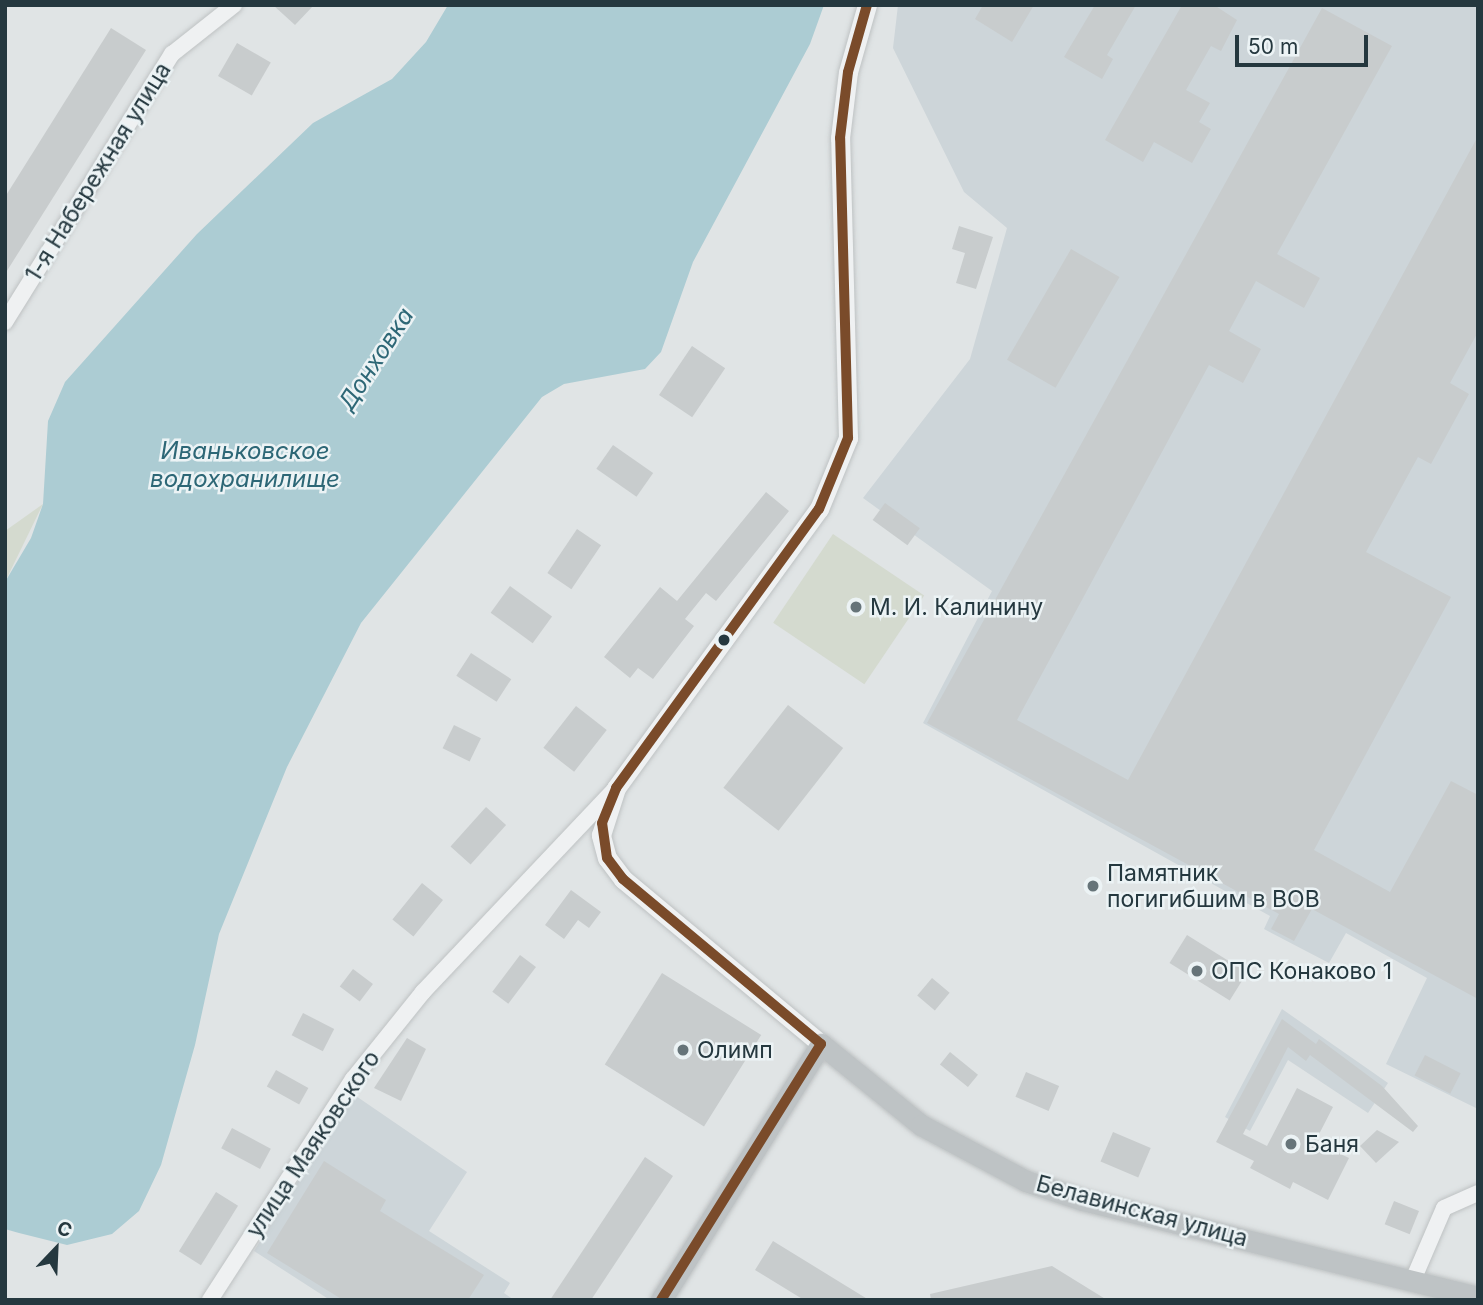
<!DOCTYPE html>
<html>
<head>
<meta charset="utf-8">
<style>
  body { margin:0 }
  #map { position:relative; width:1483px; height:1305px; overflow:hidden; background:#e0e4e5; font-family:Inter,sans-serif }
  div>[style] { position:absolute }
  .built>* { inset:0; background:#cdd5d9 }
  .green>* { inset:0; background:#d4dacf; transform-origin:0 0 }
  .water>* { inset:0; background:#acccd3 }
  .building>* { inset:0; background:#c8cccd; transform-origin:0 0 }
  .roads { filter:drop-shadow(0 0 2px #bec2c3) drop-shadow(0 0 2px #bec2c3) }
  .minor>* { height:16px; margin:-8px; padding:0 8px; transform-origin:8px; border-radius:8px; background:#eff1f2 }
  .tertiary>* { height:19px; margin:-9.5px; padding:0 9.5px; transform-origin:9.5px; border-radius:9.5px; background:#eff1f2 }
  .secondary>* { height:21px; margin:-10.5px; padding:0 10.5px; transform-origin:10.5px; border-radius:10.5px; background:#bec3c5 }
  .bus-1>* { height:10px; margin:-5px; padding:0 5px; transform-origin:5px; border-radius:5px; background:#7a4b2a }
  .dots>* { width:19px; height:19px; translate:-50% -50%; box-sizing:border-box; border:4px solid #ecf3f5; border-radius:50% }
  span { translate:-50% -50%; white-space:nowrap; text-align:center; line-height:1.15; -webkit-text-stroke:5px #ecf3f5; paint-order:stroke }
  .street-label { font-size:23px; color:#25383f }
  .poi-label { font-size:23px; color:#25383f }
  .left { translate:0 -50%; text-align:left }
  .water-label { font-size:24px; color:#2d6776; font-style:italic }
  .frame { position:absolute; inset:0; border:7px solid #25383f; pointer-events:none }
  .north { position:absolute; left:21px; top:1214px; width:70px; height:70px; -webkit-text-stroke:5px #ecf3f5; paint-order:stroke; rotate:23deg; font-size:19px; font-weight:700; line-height:28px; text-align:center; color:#25383f }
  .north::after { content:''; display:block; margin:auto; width:24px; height:32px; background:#25383f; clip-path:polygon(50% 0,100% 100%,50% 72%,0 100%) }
  .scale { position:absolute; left:1235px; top:35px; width:133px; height:32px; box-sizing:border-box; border:4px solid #25383f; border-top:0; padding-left:9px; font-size:21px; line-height:24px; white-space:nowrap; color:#25383f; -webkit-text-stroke:5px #ecf3f5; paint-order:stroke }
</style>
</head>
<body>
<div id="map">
  <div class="built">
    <div style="clip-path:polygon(898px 5px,1478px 5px,1478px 1109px,1386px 1064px,1427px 978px,1346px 933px,1329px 963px,1264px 929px,1270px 916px,923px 723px,992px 591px,863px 498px,970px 359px,1007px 228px,964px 192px,893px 48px)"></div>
    <div style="clip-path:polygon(1282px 1009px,1388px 1083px,1368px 1113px,1288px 1060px,1250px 1131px,1225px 1117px)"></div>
    <div style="clip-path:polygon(353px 1094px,467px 1172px,429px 1231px,510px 1283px,504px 1293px,514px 1300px,330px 1300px,254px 1251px)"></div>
  </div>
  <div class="green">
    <div style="clip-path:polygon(43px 504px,5px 582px,5px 531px)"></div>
    <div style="left:833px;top:534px;width:110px;height:107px;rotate:34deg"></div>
  </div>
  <div class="water">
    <div style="clip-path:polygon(448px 5px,824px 5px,810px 44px,693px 262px,661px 352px,645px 369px,564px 384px,542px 397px,361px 623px,287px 767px,219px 934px,195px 1045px,161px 1165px,139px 1211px,112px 1234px,67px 1245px,19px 1233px,5px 1229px,5px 582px,31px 538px,43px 504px,48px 421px,65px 382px,197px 234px,313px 123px,392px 79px,426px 42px)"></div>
  </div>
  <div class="building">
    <div style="clip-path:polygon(273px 5px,314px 5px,295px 25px)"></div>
    <div style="clip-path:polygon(983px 5px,1034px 5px,1012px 42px,975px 19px)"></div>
    <div style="clip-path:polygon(1095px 5px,1136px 5px,1107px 55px,1113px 59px,1102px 79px,1064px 57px)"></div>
    <div style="clip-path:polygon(1182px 5px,1214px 5px,1237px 20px,1221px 51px,1211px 46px,1186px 90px,1210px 103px,1199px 122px,1211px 129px,1192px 163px,1154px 142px,1143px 162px,1105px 140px)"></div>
    <div style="clip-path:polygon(1322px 8px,1392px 46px,1277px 254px,1320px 278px,1304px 308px,1256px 281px,1229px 331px,1261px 349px,1243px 383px,1209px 365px,1017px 720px,1128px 780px,1478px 136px,1478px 332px,1450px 383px,1469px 394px,1431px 464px,1418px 457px,1366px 552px,1451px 597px,1314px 850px,1390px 892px,1451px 781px,1478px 795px,1478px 999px,1312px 909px,1294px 941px,1271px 929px,1279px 914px,927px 723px)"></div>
    <div style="clip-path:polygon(111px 28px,146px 50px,5px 274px,5px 197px)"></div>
    <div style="left:237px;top:43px;width:39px;height:38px;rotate:30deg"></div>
    <div style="clip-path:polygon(959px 226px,993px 237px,976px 289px,956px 283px,965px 253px,952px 249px)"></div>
    <div style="left:1071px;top:249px;width:56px;height:128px;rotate:30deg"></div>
    <div style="left:692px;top:346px;width:40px;height:59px;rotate:34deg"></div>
    <div style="left:613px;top:445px;width:49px;height:29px;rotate:35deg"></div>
    <div style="clip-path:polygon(766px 492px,789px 511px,716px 601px,706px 593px,685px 619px,694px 626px,653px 679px,638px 668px,630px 678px,604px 657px,660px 587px,677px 601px)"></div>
    <div style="left:885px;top:503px;width:43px;height:21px;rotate:36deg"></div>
    <div style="left:577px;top:529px;width:29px;height:53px;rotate:34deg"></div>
    <div style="left:510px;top:586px;width:52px;height:33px;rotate:36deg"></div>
    <div style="left:471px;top:653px;width:48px;height:27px;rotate:33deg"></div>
    <div style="left:788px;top:705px;width:70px;height:105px;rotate:38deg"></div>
    <div style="left:576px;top:706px;width:39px;height:53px;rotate:38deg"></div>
    <div style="left:454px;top:725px;width:30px;height:26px;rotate:26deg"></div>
    <div style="left:486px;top:807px;width:27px;height:53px;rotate:42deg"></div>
    <div style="left:422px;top:883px;width:27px;height:47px;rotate:39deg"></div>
    <div style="clip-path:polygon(571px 890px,601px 912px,589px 928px,578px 920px,564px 939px,545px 925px)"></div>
    <div style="left:1187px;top:935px;width:71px;height:33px;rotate:32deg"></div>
    <div style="left:520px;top:955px;width:20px;height:46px;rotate:37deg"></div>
    <div style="left:353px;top:969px;width:25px;height:22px;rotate:37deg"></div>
    <div style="left:662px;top:973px;width:117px;height:108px;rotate:32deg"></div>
    <div style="left:932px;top:978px;width:23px;height:23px;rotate:40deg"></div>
    <div style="left:303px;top:1013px;width:35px;height:25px;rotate:27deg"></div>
    <div style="clip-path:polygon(1282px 1019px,1316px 1044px,1319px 1039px,1382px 1086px,1418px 1126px,1413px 1132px,1310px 1055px,1306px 1061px,1288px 1047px,1243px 1134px,1267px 1146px,1297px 1088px,1333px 1107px,1315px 1142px,1349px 1158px,1328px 1200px,1293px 1182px,1290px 1189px,1250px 1168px,1254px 1161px,1216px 1142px)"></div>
    <div style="clip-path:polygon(407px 1038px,426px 1049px,401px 1101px,374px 1088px)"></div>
    <div style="left:950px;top:1052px;width:36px;height:16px;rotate:39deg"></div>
    <div style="left:1425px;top:1055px;width:40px;height:23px;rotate:27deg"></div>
    <div style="left:276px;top:1070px;width:37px;height:19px;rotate:29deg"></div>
    <div style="left:1026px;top:1072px;width:36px;height:27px;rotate:23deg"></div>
    <div style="left:232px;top:1128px;width:44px;height:23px;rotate:28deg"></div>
    <div style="clip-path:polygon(1377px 1130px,1399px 1142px,1376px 1163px,1360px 1146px)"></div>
    <div style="left:1113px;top:1132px;width:41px;height:32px;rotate:23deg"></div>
    <div style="clip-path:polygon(645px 1157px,673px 1176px,591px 1300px,550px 1300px)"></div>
    <div style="clip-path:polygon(324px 1161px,386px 1200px,380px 1211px,484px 1275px,468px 1300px,343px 1300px,267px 1253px)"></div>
    <div style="left:216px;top:1192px;width:26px;height:70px;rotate:32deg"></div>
    <div style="left:1394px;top:1201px;width:27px;height:25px;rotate:22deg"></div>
    <div style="clip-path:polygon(773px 1241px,869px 1300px,804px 1300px,755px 1270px)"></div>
    <div style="clip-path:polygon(1052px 1266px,1107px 1300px,931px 1300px,930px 1294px)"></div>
  </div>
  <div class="roads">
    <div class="minor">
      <div style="left:5px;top:322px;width:316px;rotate:-58.1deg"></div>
      <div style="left:172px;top:54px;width:79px;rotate:-38.3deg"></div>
      <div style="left:1413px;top:1280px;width:78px;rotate:-66.7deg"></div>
      <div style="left:1444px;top:1208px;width:37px;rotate:-24deg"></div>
      <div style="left:210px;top:1300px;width:263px;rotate:-57.1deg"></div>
      <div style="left:353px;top:1079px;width:112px;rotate:-51.2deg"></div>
      <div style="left:423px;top:992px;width:281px;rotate:-46.6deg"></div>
    </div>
    <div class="tertiary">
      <div style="left:821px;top:1044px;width:258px;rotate:-140.2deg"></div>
      <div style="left:623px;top:879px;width:26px;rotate:-127deg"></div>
      <div style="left:607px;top:858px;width:24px;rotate:-105deg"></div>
      <div style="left:601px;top:835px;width:49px;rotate:-72.3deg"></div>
      <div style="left:616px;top:788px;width:345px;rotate:-54deg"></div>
      <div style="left:819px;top:509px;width:77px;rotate:-67.8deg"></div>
      <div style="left:848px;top:438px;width:300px;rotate:-91.5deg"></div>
      <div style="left:840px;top:138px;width:66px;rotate:-83.1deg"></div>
      <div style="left:848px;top:72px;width:70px;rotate:-74.2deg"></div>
    </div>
    <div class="secondary">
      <div style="left:661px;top:1300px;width:302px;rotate:-58deg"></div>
      <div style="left:821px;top:1044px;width:129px;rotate:39deg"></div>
      <div style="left:921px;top:1125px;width:119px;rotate:28.1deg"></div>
      <div style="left:1026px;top:1181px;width:60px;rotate:18.4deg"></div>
      <div style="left:1083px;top:1200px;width:407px;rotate:13.8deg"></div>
    </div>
  </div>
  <div class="bus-1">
    <div style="left:661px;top:1300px;width:302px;rotate:-58deg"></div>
    <div style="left:821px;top:1044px;width:258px;rotate:-140.2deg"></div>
    <div style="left:623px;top:879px;width:26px;rotate:-127deg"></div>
    <div style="left:607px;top:858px;width:35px;rotate:-98deg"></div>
    <div style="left:602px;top:823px;width:38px;rotate:-68deg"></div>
    <div style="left:616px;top:788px;width:345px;rotate:-54deg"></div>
    <div style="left:819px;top:509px;width:77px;rotate:-67.8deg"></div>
    <div style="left:848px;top:438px;width:300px;rotate:-91.5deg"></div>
    <div style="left:840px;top:138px;width:66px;rotate:-83.1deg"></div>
    <div style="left:848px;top:72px;width:70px;rotate:-74.2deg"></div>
  </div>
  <div class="dots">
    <div style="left:856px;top:607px;background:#667479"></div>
    <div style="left:724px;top:640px;background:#25383f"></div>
    <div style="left:1093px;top:886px;background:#667479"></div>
    <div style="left:1197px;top:971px;background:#667479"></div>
    <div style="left:683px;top:1050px;background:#667479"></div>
    <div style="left:1291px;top:1144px;background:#667479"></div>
  </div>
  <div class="street-label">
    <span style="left:98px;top:172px;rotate:-58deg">1-я Набережная улица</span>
    <span style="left:313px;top:1144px;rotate:-56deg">улица Маяковского</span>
    <span style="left:1142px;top:1211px;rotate:15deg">Белавинская улица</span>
  </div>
  <div class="poi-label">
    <span class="left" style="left:870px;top:607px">М. И. Калинину</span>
    <span class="left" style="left:1107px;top:886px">Памятник<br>погигибшим в ВОВ</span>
    <span class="left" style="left:1211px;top:971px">ОПС Конаково 1</span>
    <span class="left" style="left:697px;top:1050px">Олимп</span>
    <span class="left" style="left:1305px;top:1144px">Баня</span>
  </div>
  <div class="water-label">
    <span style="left:376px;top:359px;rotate:-57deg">Донховка</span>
    <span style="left:245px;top:465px">Иваньковское<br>водохранилище</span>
  </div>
  <div class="frame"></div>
  <div class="north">С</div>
  <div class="scale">50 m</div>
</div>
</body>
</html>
